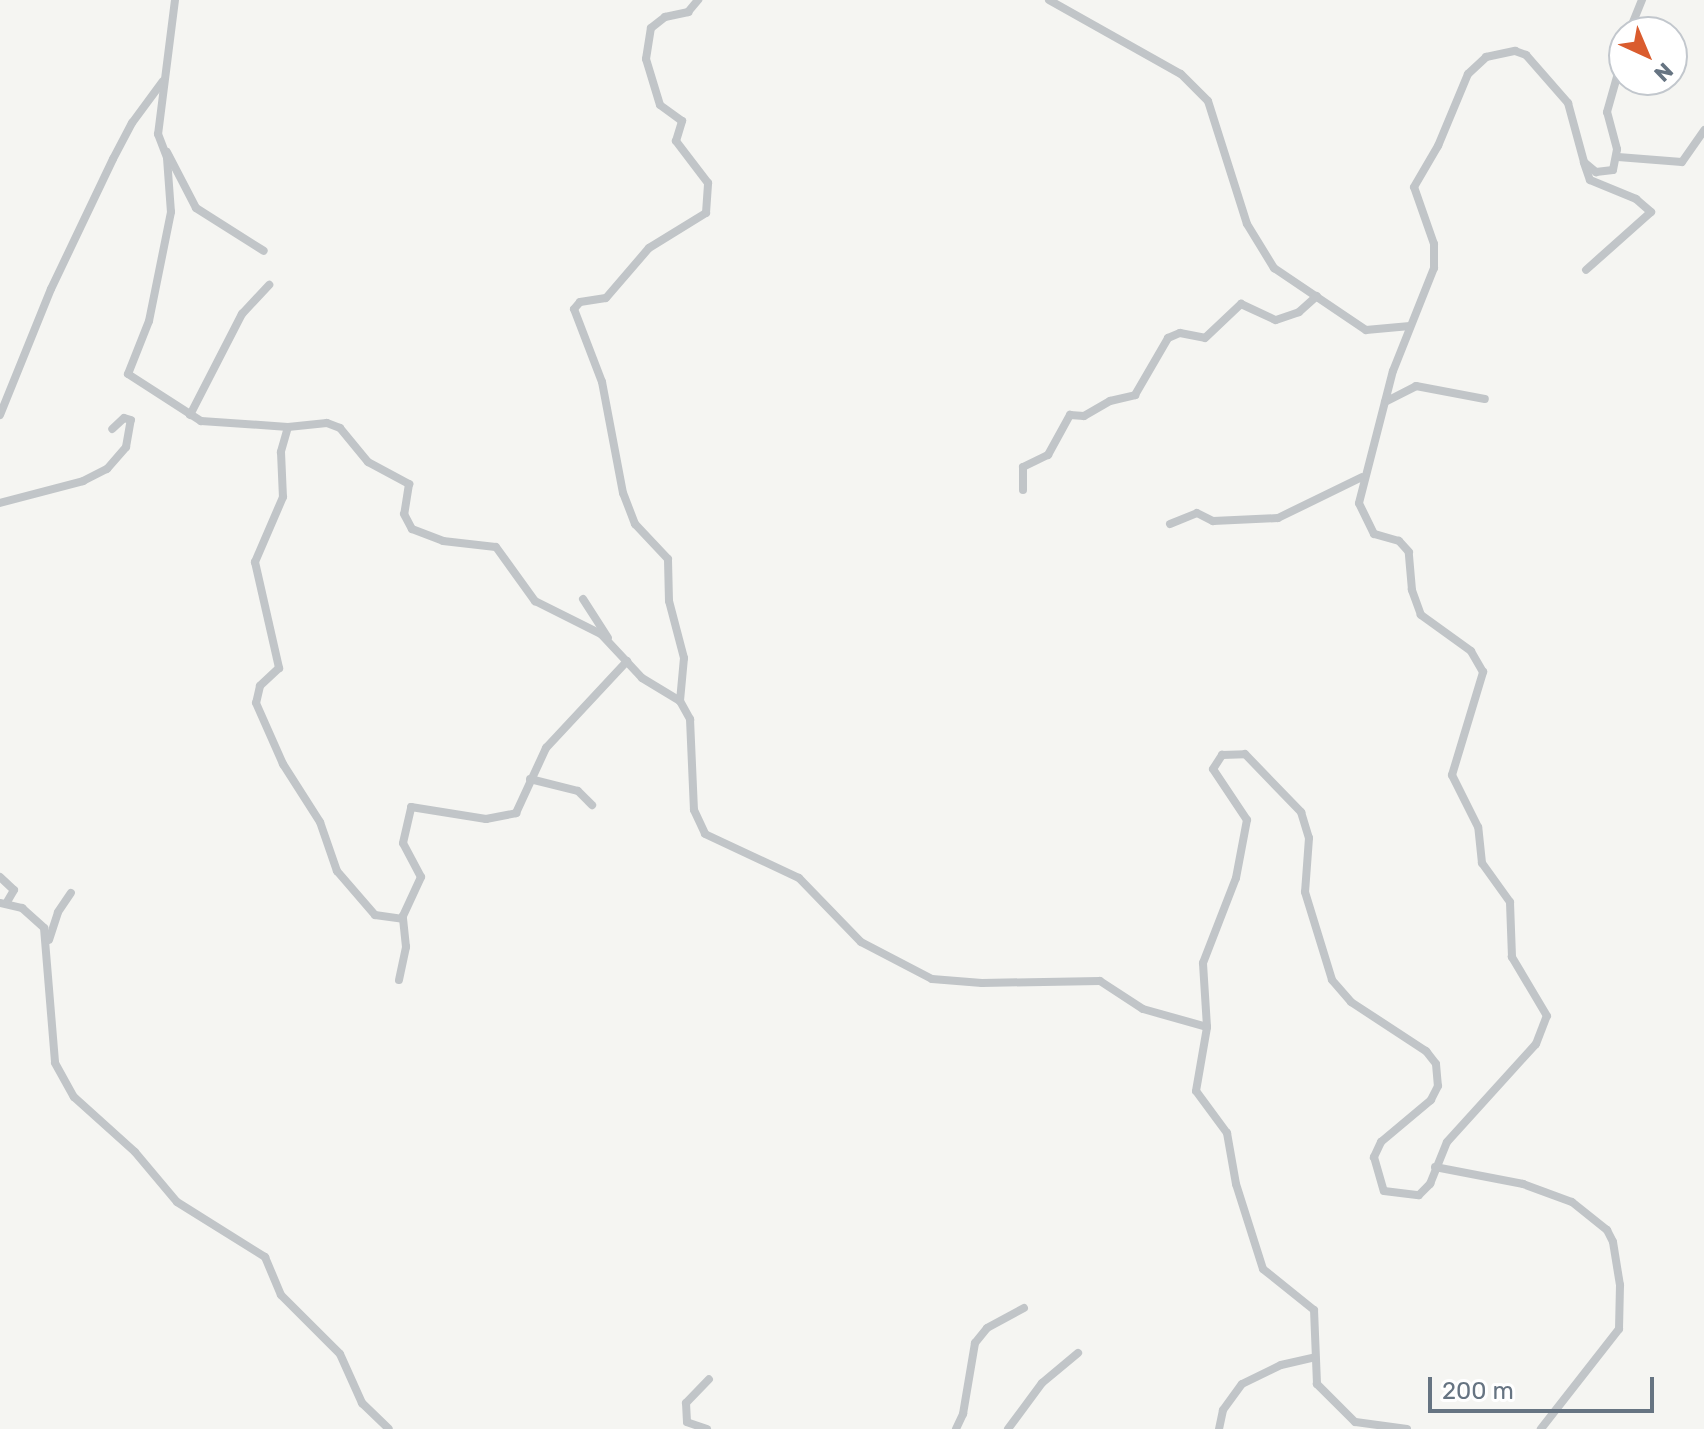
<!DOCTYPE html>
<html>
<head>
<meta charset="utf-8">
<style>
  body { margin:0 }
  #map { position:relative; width:1704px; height:1429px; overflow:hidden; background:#f5f5f2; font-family:Rubik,sans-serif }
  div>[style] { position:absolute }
  .minor>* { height:8px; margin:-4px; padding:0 4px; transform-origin:4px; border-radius:4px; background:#c1c5c8 }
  span { translate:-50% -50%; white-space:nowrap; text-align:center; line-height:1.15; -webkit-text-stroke:8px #fff; paint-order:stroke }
  .north { position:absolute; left:1608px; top:16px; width:80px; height:80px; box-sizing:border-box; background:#fff; border:2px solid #c2c7cd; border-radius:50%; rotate:136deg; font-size:22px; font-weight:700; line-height:32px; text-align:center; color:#667482 }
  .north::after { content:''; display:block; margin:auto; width:28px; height:36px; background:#da5c2e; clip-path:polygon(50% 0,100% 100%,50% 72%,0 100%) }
  .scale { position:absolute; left:1428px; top:1377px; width:226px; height:36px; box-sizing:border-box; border:4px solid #667482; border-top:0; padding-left:10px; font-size:24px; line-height:28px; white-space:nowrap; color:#667482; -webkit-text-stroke:6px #fff; paint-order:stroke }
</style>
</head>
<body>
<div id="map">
  <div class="minor">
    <div style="left:175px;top:0;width:135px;rotate:97.2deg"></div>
    <div style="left:158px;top:134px;width:26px;rotate:69deg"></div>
    <div style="left:167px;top:158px;width:54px;rotate:85.8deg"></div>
    <div style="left:171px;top:212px;width:111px;rotate:101.4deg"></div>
    <div style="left:149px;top:321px;width:57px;rotate:111.6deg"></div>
    <div style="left:128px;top:374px;width:87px;rotate:32.8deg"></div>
    <div style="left:201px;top:421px;width:87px;rotate:3.9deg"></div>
    <div style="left:288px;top:427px;width:26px;rotate:106deg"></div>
    <div style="left:281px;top:452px;width:45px;rotate:87.5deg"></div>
    <div style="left:283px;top:497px;width:71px;rotate:113.3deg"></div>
    <div style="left:255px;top:562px;width:109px;rotate:77.2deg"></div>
    <div style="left:279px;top:668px;width:26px;rotate:137deg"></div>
    <div style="left:260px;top:686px;width:17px;rotate:103deg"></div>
    <div style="left:256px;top:703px;width:67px;rotate:66.1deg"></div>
    <div style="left:283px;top:764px;width:69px;rotate:57.5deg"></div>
    <div style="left:320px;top:822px;width:52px;rotate:70.9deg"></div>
    <div style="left:337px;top:871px;width:58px;rotate:49.2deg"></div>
    <div style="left:375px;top:915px;width:28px;rotate:8deg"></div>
    <div style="left:1049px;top:0;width:151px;rotate:29.3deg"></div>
    <div style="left:1181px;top:74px;width:38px;rotate:45deg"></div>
    <div style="left:1208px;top:101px;width:129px;rotate:72.4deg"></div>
    <div style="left:1247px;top:224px;width:52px;rotate:58.5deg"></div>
    <div style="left:1274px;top:268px;width:111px;rotate:34deg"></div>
    <div style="left:1366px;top:330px;width:44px;rotate:-5.2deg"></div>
    <div style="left:1629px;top:32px;width:35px;rotate:-68deg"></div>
    <div style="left:167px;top:152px;width:63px;rotate:62.6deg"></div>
    <div style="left:196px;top:208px;width:80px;rotate:32.3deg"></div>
    <div style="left:1618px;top:157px;width:64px;rotate:4.5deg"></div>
    <div style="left:1682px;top:162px;width:39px;rotate:-55deg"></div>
    <div style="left:1584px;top:163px;width:18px;rotate:71deg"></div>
    <div style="left:1590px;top:180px;width:50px;rotate:22.4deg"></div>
    <div style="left:1636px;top:199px;width:20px;rotate:41deg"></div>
    <div style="left:1651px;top:212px;width:87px;rotate:138.3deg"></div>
    <div style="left:1385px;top:402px;width:35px;rotate:-27deg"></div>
    <div style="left:1416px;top:386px;width:70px;rotate:10.7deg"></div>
    <div style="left:0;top:415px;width:136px;rotate:-68deg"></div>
    <div style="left:51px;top:289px;width:144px;rotate:-64.5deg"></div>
    <div style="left:113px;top:159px;width:41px;rotate:-62.2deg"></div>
    <div style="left:132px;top:123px;width:52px;rotate:-53.6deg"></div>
    <div style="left:190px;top:415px;width:114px;rotate:-62.8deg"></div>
    <div style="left:242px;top:314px;width:40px;rotate:-47deg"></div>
    <div style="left:288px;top:427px;width:39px;rotate:-6deg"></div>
    <div style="left:327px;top:423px;width:14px;rotate:21deg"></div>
    <div style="left:340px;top:428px;width:44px;rotate:50.5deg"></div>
    <div style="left:368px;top:462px;width:47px;rotate:28.2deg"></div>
    <div style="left:409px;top:484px;width:30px;rotate:99deg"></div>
    <div style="left:404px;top:514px;width:17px;rotate:62deg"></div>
    <div style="left:412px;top:529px;width:33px;rotate:21deg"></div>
    <div style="left:443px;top:541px;width:53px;rotate:6.5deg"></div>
    <div style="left:496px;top:547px;width:67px;rotate:54.2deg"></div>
    <div style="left:535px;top:601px;width:74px;rotate:26.6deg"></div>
    <div style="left:601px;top:634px;width:60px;rotate:47deg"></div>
    <div style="left:642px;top:678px;width:44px;rotate:31.2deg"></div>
    <div style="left:680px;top:701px;width:21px;rotate:61deg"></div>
    <div style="left:690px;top:719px;width:91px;rotate:87.5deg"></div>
    <div style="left:694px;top:810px;width:26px;rotate:65deg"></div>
    <div style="left:705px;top:834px;width:104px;rotate:25.1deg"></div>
    <div style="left:799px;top:878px;width:89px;rotate:45.9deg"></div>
    <div style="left:861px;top:942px;width:80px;rotate:27.5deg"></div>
    <div style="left:932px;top:979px;width:50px;rotate:4.6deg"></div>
    <div style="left:982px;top:983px;width:118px;rotate:-1deg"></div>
    <div style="left:1100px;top:981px;width:51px;rotate:33.1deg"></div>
    <div style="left:1143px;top:1009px;width:66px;rotate:15.7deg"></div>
    <div style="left:1023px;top:490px;width:23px;rotate:-90deg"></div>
    <div style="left:1023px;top:467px;width:28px;rotate:-26deg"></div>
    <div style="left:1048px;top:455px;width:46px;rotate:-61.2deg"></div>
    <div style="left:1070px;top:415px;width:14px;rotate:4deg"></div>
    <div style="left:1084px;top:416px;width:30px;rotate:-30deg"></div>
    <div style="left:1110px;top:401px;width:26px;rotate:-13deg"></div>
    <div style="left:1135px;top:395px;width:66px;rotate:-59.9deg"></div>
    <div style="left:1168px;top:338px;width:13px;rotate:-23deg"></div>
    <div style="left:1180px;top:333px;width:25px;rotate:11deg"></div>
    <div style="left:1205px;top:338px;width:50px;rotate:-43.4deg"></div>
    <div style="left:1241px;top:304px;width:38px;rotate:25deg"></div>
    <div style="left:1276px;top:320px;width:24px;rotate:-19deg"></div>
    <div style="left:1299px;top:312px;width:24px;rotate:-42deg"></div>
    <div style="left:0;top:503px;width:86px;rotate:-14.8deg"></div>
    <div style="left:83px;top:481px;width:27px;rotate:-27deg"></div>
    <div style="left:107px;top:469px;width:29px;rotate:-49deg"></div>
    <div style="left:126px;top:447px;width:27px;rotate:-80deg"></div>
    <div style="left:131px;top:420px;width:7px;rotate:-164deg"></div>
    <div style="left:124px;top:418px;width:16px;rotate:137deg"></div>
    <div style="left:1170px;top:524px;width:29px;rotate:-22deg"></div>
    <div style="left:1197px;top:513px;width:18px;rotate:27deg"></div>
    <div style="left:1213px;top:521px;width:65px;rotate:-2.6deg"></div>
    <div style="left:1278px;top:518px;width:93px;rotate:-26deg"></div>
    <div style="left:583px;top:599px;width:46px;rotate:57.3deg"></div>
    <div style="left:680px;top:701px;width:43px;rotate:-84.7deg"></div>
    <div style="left:684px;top:658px;width:59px;rotate:-104.7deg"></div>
    <div style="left:669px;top:601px;width:42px;rotate:-91.4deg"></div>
    <div style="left:668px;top:559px;width:48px;rotate:-133.3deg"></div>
    <div style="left:635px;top:524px;width:33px;rotate:-111deg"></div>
    <div style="left:623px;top:493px;width:113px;rotate:-100.7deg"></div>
    <div style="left:602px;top:382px;width:78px;rotate:-111deg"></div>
    <div style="left:574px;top:309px;width:9px;rotate:-49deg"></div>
    <div style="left:580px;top:302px;width:26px;rotate:-9deg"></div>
    <div style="left:606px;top:298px;width:66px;rotate:-49.3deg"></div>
    <div style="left:649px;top:248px;width:67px;rotate:-31.6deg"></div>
    <div style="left:706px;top:213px;width:30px;rotate:-86deg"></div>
    <div style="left:708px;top:183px;width:53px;rotate:-127.3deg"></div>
    <div style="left:676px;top:141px;width:21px;rotate:-73deg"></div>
    <div style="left:682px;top:121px;width:27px;rotate:-144deg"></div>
    <div style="left:660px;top:105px;width:48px;rotate:-106.9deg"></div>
    <div style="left:646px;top:59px;width:31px;rotate:-81deg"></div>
    <div style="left:651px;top:28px;width:18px;rotate:-38deg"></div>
    <div style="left:665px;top:17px;width:24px;rotate:-12deg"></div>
    <div style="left:688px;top:12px;width:16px;rotate:-50deg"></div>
    <div style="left:530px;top:779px;width:49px;rotate:14deg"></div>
    <div style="left:578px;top:791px;width:20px;rotate:45deg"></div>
    <div style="left:0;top:877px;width:19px;rotate:43deg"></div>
    <div style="left:14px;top:890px;width:16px;rotate:120deg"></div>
    <div style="left:0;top:903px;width:23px;rotate:13deg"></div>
    <div style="left:22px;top:908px;width:30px;rotate:42deg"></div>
    <div style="left:44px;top:928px;width:135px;rotate:85.3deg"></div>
    <div style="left:55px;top:1063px;width:39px;rotate:61deg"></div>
    <div style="left:74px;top:1097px;width:82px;rotate:42deg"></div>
    <div style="left:135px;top:1152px;width:65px;rotate:50deg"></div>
    <div style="left:177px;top:1202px;width:104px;rotate:32deg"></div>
    <div style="left:265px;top:1257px;width:41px;rotate:67.2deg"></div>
    <div style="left:281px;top:1295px;width:83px;rotate:45deg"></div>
    <div style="left:340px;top:1354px;width:54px;rotate:65.8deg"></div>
    <div style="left:362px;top:1403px;width:37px;rotate:44deg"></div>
    <div style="left:49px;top:940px;width:29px;rotate:-72deg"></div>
    <div style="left:58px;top:912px;width:23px;rotate:-56deg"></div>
    <div style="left:399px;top:980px;width:34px;rotate:-78deg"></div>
    <div style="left:406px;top:947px;width:31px;rotate:-96deg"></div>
    <div style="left:403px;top:916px;width:43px;rotate:-65.2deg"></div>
    <div style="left:421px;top:877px;width:38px;rotate:-118deg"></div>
    <div style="left:403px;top:843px;width:37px;rotate:-77deg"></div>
    <div style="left:411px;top:807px;width:76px;rotate:9.1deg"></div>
    <div style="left:486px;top:819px;width:31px;rotate:-11deg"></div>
    <div style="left:516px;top:813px;width:72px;rotate:-65.2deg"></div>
    <div style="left:546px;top:748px;width:119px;rotate:-47deg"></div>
    <div style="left:1435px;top:1167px;width:90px;rotate:10.9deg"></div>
    <div style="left:1523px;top:1184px;width:52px;rotate:20.2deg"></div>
    <div style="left:1572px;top:1202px;width:45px;rotate:38.7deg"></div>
    <div style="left:1607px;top:1230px;width:13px;rotate:63deg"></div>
    <div style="left:1613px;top:1242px;width:44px;rotate:80.8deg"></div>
    <div style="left:1620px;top:1285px;width:44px;rotate:91.3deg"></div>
    <div style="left:1619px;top:1329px;width:127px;rotate:128deg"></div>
    <div style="left:707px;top:1429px;width:21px;rotate:-161deg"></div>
    <div style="left:687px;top:1422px;width:19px;rotate:-93deg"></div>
    <div style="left:686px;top:1403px;width:33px;rotate:-46deg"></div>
    <div style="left:956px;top:1429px;width:17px;rotate:-65deg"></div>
    <div style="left:963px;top:1414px;width:72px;rotate:-80.4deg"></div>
    <div style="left:975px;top:1343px;width:19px;rotate:-51deg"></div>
    <div style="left:987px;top:1328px;width:42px;rotate:-28.4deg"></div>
    <div style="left:1008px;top:1429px;width:57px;rotate:-53.5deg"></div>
    <div style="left:1042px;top:1383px;width:47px;rotate:-39.8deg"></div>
    <div style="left:1219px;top:1429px;width:19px;rotate:-78deg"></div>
    <div style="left:1223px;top:1410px;width:32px;rotate:-54deg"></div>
    <div style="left:1242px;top:1384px;width:43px;rotate:-26deg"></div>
    <div style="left:1281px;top:1365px;width:32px;rotate:-13deg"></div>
    <div style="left:1407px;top:1429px;width:52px;rotate:-172.3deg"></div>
    <div style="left:1355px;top:1422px;width:54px;rotate:-135deg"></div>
    <div style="left:1317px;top:1384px;width:74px;rotate:-92.3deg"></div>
    <div style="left:1314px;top:1310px;width:65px;rotate:-141.2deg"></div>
    <div style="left:1263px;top:1269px;width:89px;rotate:-107.6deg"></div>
    <div style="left:1236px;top:1184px;width:52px;rotate:-100deg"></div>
    <div style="left:1227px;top:1133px;width:52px;rotate:-126.4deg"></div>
    <div style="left:1196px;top:1091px;width:65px;rotate:-80.2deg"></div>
    <div style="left:1207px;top:1027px;width:64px;rotate:-93.6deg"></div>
    <div style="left:1203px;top:963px;width:91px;rotate:-68.8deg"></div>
    <div style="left:1236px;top:878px;width:59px;rotate:-79.3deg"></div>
    <div style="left:1247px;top:820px;width:61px;rotate:-123.7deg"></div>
    <div style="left:1213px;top:769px;width:17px;rotate:-57deg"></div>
    <div style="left:1222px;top:755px;width:23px;rotate:-2deg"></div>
    <div style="left:1245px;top:754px;width:81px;rotate:46deg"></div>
    <div style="left:1301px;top:812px;width:27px;rotate:73deg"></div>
    <div style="left:1309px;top:838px;width:54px;rotate:94.2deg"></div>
    <div style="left:1305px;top:892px;width:92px;rotate:72.9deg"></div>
    <div style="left:1332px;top:980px;width:29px;rotate:49deg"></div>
    <div style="left:1351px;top:1002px;width:90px;rotate:33.2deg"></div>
    <div style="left:1426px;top:1051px;width:16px;rotate:52deg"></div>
    <div style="left:1436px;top:1064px;width:22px;rotate:85deg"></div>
    <div style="left:1438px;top:1086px;width:16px;rotate:117deg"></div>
    <div style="left:1431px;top:1100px;width:65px;rotate:140deg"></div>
    <div style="left:1381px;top:1142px;width:17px;rotate:115deg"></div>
    <div style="left:1374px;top:1157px;width:35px;rotate:74deg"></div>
    <div style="left:1384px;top:1191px;width:35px;rotate:7deg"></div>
    <div style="left:1419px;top:1195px;width:16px;rotate:-45deg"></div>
    <div style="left:1430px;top:1184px;width:45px;rotate:-68deg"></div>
    <div style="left:1447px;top:1142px;width:132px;rotate:-47.8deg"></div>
    <div style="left:1536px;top:1044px;width:30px;rotate:-69deg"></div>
    <div style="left:1547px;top:1016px;width:69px;rotate:-120.7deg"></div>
    <div style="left:1512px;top:957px;width:55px;rotate:-92.1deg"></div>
    <div style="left:1510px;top:902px;width:48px;rotate:-125.7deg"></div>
    <div style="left:1482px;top:863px;width:36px;rotate:-96deg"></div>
    <div style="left:1478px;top:827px;width:58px;rotate:-116.6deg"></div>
    <div style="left:1452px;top:775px;width:108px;rotate:-73.2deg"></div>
    <div style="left:1483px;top:672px;width:24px;rotate:-120deg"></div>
    <div style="left:1471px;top:651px;width:62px;rotate:-144.2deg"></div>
    <div style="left:1421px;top:615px;width:27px;rotate:-110deg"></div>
    <div style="left:1412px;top:590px;width:38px;rotate:-95deg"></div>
    <div style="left:1409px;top:552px;width:15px;rotate:-132deg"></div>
    <div style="left:1399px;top:541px;width:26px;rotate:-164deg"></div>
    <div style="left:1374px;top:534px;width:34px;rotate:-116deg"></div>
    <div style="left:1359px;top:503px;width:136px;rotate:-75.6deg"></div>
    <div style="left:1393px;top:371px;width:111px;rotate:-68.3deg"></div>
    <div style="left:1434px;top:268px;width:24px;rotate:-90deg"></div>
    <div style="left:1434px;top:244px;width:60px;rotate:-109.3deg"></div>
    <div style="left:1414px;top:187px;width:48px;rotate:-59.7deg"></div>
    <div style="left:1438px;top:146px;width:78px;rotate:-67.4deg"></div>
    <div style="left:1468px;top:74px;width:25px;rotate:-43deg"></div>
    <div style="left:1486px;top:57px;width:30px;rotate:-12deg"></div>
    <div style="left:1515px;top:51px;width:12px;rotate:20deg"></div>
    <div style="left:1526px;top:55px;width:64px;rotate:48.8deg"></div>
    <div style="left:1568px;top:103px;width:61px;rotate:74.8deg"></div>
    <div style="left:1584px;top:162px;width:16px;rotate:40deg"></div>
    <div style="left:1596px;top:172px;width:17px;rotate:-7deg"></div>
    <div style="left:1613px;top:170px;width:21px;rotate:-79deg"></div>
    <div style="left:1617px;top:149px;width:38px;rotate:-105deg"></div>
    <div style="left:1607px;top:112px;width:62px;rotate:-74.2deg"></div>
  </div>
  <div class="north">N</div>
  <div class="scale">200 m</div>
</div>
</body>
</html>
